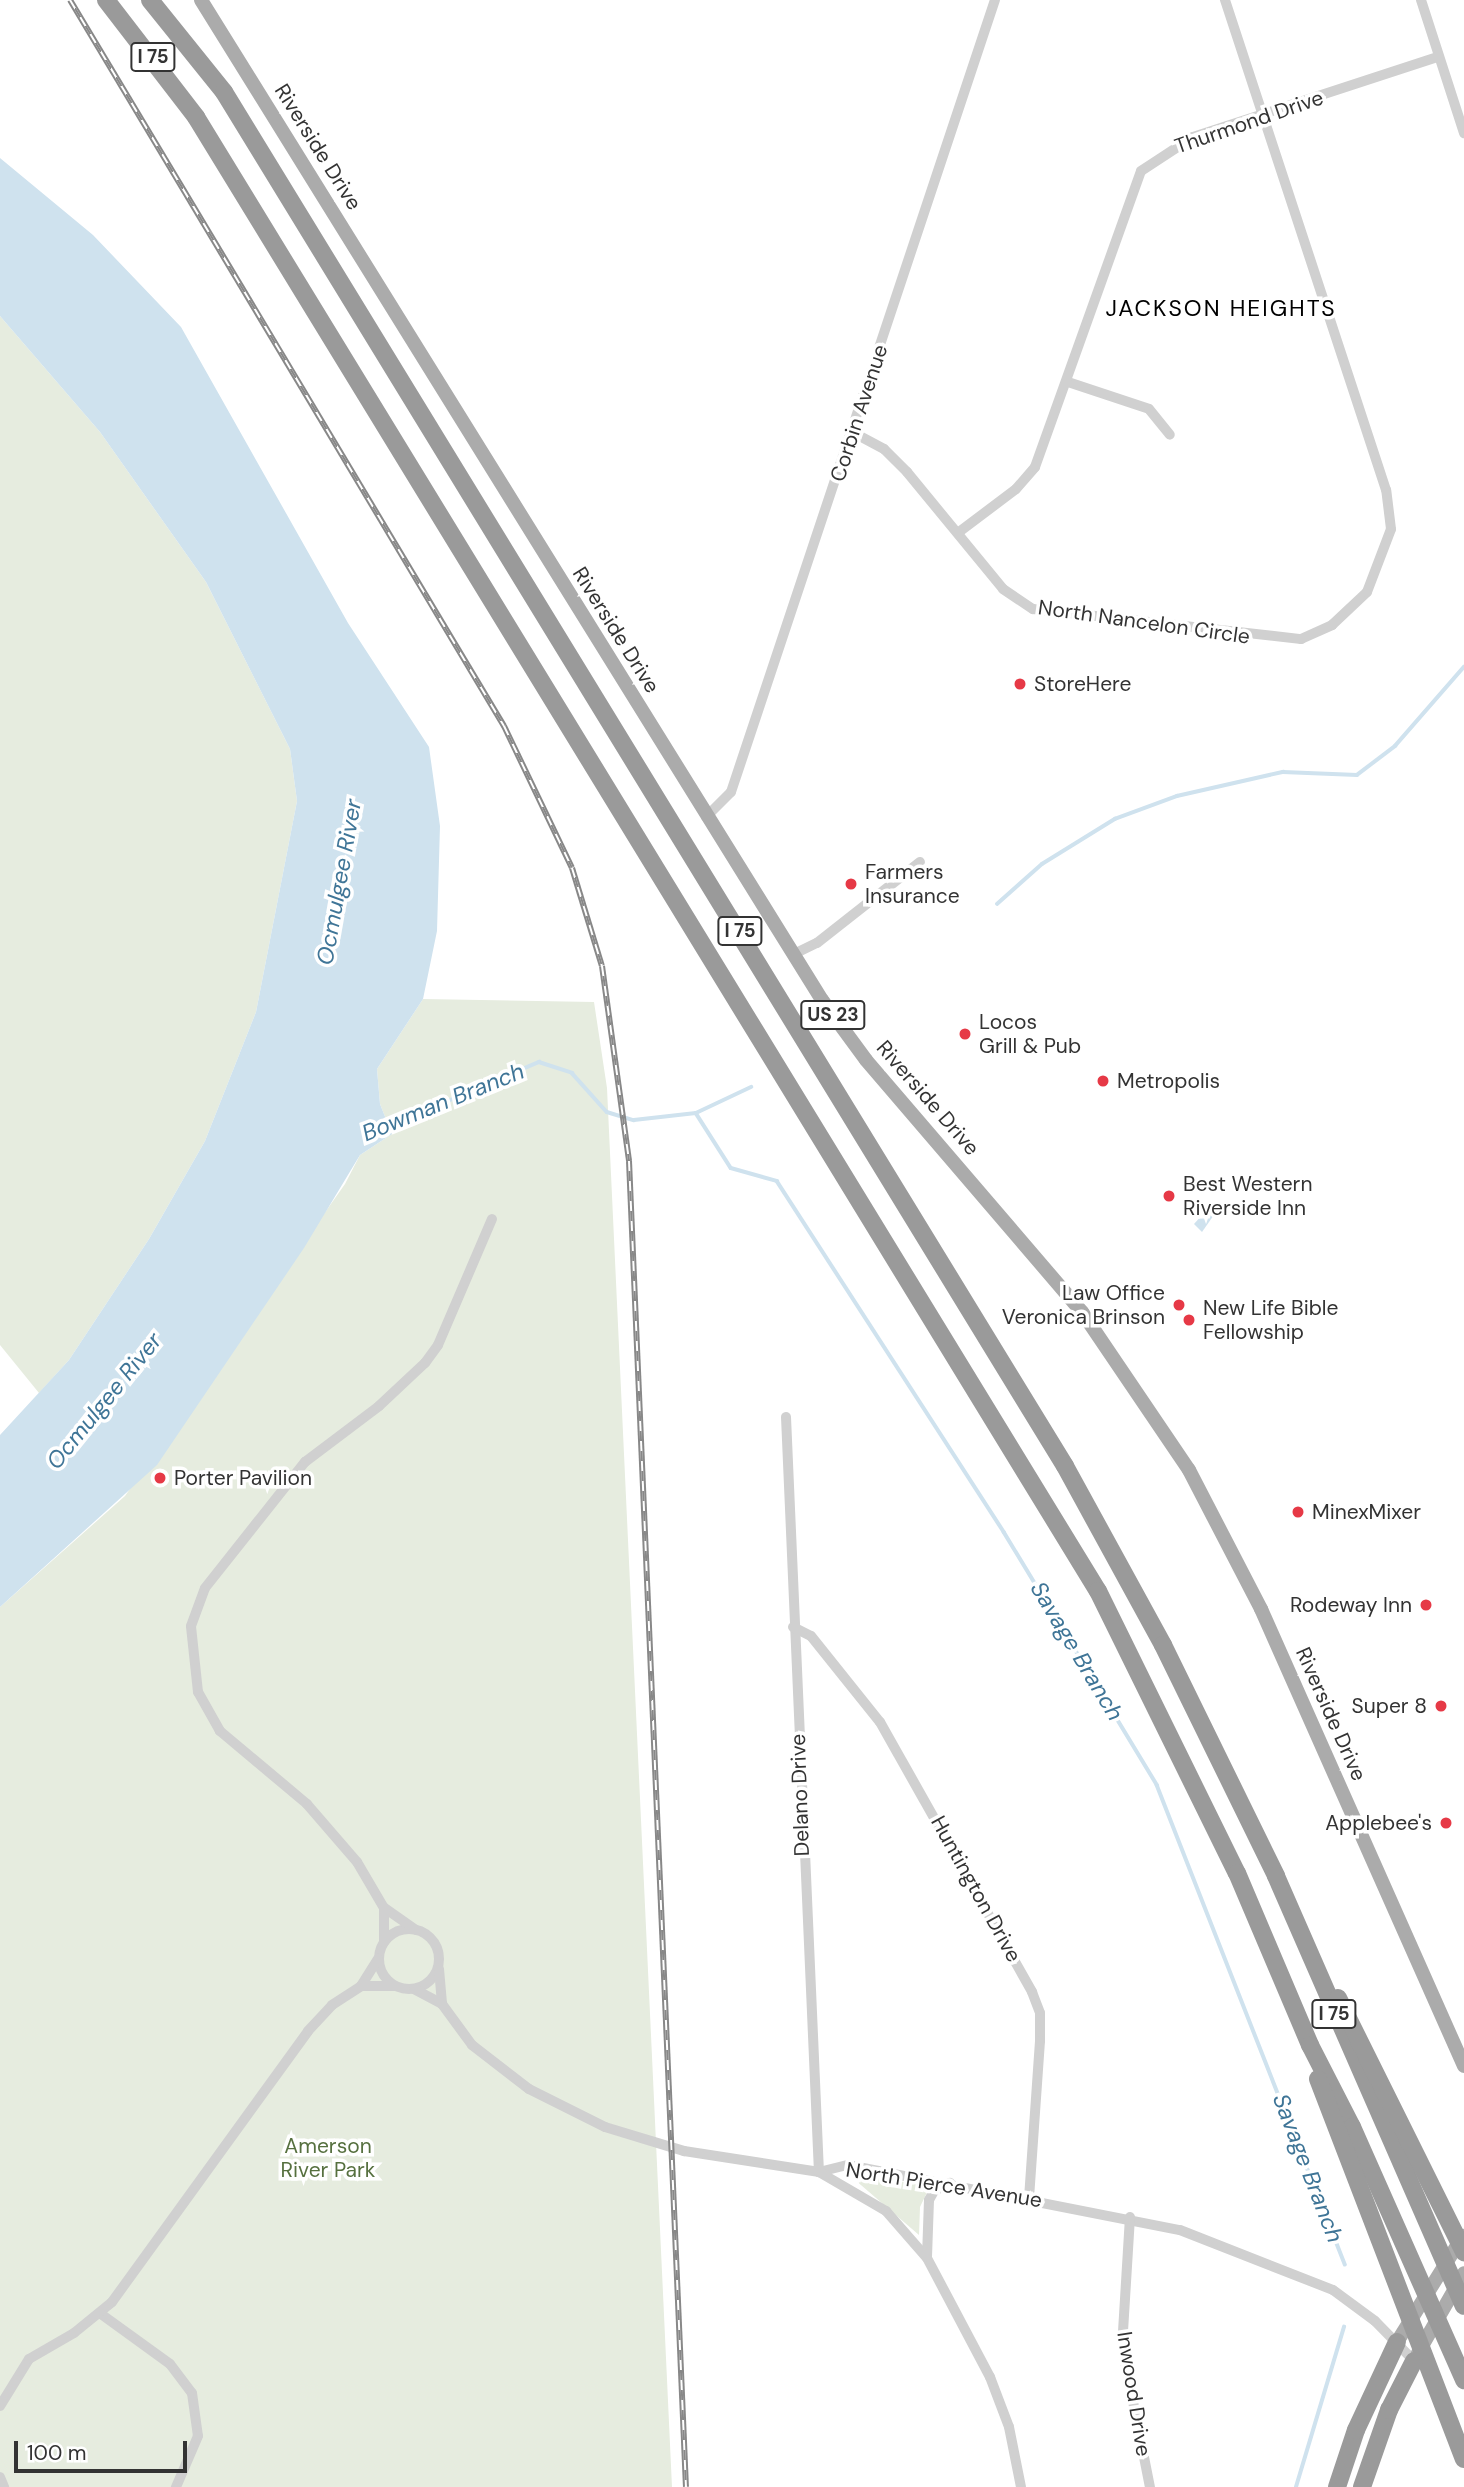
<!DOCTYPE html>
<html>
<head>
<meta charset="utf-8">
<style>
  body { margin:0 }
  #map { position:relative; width:1464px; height:2487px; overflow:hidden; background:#fff; font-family:"DM Sans",sans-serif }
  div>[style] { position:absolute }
  .green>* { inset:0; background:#e6ecdf }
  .water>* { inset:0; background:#cfe2ee }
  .stream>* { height:3.5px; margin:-1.75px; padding:0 1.75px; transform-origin:1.75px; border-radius:1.75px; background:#cfe2ee }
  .minor>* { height:10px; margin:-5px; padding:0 5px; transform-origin:5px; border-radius:5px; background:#d0d0d0 }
  .minor>.ring { margin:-5px; padding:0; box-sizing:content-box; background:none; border:10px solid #d0d0d0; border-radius:50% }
  .primary>* { height:14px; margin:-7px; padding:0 7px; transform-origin:7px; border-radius:7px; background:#ababab }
  .motorway>* { height:18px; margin:-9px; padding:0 9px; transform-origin:9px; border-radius:9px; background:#9a9a9a }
  .rail>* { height:6px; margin-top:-3px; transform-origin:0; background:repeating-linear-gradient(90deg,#fff 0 10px,#888 0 20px); box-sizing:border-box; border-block:2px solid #888 }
  .dots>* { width:19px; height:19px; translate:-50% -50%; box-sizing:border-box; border:4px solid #fff; border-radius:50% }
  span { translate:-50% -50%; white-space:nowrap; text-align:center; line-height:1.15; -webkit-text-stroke:7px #fff; paint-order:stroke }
  .shield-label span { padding:2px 5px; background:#fff; border:2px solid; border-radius:5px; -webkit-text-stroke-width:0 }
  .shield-label { font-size:19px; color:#333; font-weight:700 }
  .street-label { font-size:21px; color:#333 }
  .poi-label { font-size:21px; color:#333 }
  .left { translate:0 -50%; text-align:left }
  .right { translate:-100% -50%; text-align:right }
  .park-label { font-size:21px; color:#56703f }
  .neighbourhood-label { font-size:23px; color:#000; letter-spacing:2px }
  .water-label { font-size:23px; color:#3f7597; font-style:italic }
  .scale { position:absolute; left:14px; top:2441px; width:173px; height:32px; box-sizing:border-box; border:4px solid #333; border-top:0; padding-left:9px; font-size:21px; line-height:24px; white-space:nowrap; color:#333; -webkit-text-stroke:5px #fff; paint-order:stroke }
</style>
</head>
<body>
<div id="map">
  <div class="green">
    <div style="clip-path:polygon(0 316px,100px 432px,206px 582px,290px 749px,297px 801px,256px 1012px,205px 1141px,149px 1239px,69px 1360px,39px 1393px,0 1345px)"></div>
    <div style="clip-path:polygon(423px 999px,594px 1002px,607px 1088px,672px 2487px,0 2487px,0 1607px,125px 1496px,345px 1184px,360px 1155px,392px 1134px,380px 1104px,377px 1069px)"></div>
    <div style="clip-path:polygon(847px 2173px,930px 2186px,920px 2207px,919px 2235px)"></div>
  </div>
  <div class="water">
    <div style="clip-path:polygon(0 158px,93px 235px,181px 327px,348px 623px,429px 747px,440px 826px,437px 931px,423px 999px,377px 1069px,380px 1104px,392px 1134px,360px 1155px,304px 1248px,157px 1465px,0 1607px,0 1435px,69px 1360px,149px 1239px,205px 1141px,256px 1012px,297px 801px,290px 749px,206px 582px,100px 432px,0 316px)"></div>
    <div style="clip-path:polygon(1210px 1206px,1216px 1212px,1202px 1232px,1194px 1224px)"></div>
  </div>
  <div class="stream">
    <div style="left:997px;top:904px;width:60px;rotate:-41.6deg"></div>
    <div style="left:1042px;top:864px;width:86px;rotate:-31.7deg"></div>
    <div style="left:1115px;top:819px;width:66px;rotate:-20.4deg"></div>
    <div style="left:1177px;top:796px;width:109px;rotate:-12.8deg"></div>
    <div style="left:1283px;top:772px;width:74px;rotate:2.3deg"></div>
    <div style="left:1357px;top:775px;width:48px;rotate:-37.3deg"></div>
    <div style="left:1395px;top:746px;width:105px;rotate:-48.9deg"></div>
    <div style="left:696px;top:1113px;width:65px;rotate:57.5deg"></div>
    <div style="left:731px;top:1168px;width:48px;rotate:15.8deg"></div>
    <div style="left:777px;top:1181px;width:418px;rotate:57.1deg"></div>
    <div style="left:1004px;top:1532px;width:296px;rotate:58.8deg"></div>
    <div style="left:1157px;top:1785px;width:515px;rotate:68.57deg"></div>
    <div style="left:385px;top:1122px;width:59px;rotate:-17.8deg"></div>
    <div style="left:441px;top:1104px;width:107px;rotate:-23.2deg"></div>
    <div style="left:539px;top:1062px;width:35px;rotate:18deg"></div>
    <div style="left:572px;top:1073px;width:52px;rotate:48.1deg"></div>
    <div style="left:607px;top:1112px;width:28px;rotate:17deg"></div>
    <div style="left:634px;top:1120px;width:62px;rotate:-6.4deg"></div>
    <div style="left:696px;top:1113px;width:61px;rotate:-25.3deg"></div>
    <div style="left:1296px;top:2487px;width:167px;rotate:-73.3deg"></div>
  </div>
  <div class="minor">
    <div style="left:1421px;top:0;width:140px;rotate:72.1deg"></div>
    <div style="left:1068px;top:382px;width:85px;rotate:18.4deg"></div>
    <div style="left:1149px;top:409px;width:33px;rotate:51deg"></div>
    <div style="left:854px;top:433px;width:34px;rotate:28deg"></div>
    <div style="left:884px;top:449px;width:33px;rotate:45deg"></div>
    <div style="left:907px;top:472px;width:151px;rotate:50.6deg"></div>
    <div style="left:1003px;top:589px;width:36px;rotate:34deg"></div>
    <div style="left:1033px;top:609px;width:270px;rotate:6.4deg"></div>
    <div style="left:1301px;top:639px;width:34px;rotate:-24deg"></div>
    <div style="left:1332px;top:625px;width:48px;rotate:-43.3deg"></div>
    <div style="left:1367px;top:592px;width:67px;rotate:-69.1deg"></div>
    <div style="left:1391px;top:529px;width:39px;rotate:-97deg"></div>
    <div style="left:1386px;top:490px;width:516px;rotate:-108.19deg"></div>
    <div style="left:959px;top:532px;width:71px;rotate:-37deg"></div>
    <div style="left:1016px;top:489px;width:29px;rotate:-49deg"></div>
    <div style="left:1035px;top:467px;width:314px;rotate:-70.3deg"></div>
    <div style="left:1141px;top:171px;width:62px;rotate:-33.2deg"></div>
    <div style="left:1193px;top:137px;width:258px;rotate:-18.1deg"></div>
    <div style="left:706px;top:817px;width:35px;rotate:-45deg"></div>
    <div style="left:731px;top:792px;width:835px;rotate:-71.57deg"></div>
    <div style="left:794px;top:954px;width:25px;rotate:-26deg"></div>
    <div style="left:817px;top:943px;width:131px;rotate:-38.2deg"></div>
    <div style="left:786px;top:1417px;width:756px;rotate:87.5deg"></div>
    <div style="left:793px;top:1627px;width:20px;rotate:27deg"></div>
    <div style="left:811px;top:1636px;width:110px;rotate:51.3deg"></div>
    <div style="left:880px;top:1722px;width:310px;rotate:60.6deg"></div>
    <div style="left:1032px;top:1992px;width:22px;rotate:69deg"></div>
    <div style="left:1040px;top:2013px;width:28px;rotate:90deg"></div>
    <div style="left:1040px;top:2041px;width:156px;rotate:94deg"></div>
    <div class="ring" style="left:379px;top:1929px;width:50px;height:50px"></div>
    <div style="left:416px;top:1930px;width:39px;rotate:-145deg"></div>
    <div style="left:384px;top:1908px;width:53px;rotate:-120.4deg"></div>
    <div style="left:357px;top:1862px;width:77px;rotate:-130.8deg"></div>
    <div style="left:307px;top:1804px;width:114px;rotate:-140deg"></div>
    <div style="left:220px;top:1731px;width:45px;rotate:-119.4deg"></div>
    <div style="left:198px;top:1692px;width:66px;rotate:-96.1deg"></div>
    <div style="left:191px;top:1626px;width:40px;rotate:-69.8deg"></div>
    <div style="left:205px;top:1588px;width:161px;rotate:-51.6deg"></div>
    <div style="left:305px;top:1462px;width:93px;rotate:-37.1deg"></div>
    <div style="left:379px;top:1406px;width:63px;rotate:-43.1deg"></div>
    <div style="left:425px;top:1363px;width:22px;rotate:-54deg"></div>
    <div style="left:438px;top:1345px;width:137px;rotate:-66.8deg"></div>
    <div style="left:384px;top:1942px;width:34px;rotate:-90deg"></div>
    <div style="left:439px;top:1969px;width:35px;rotate:85deg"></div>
    <div style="left:361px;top:1986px;width:33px"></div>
    <div style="left:414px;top:1989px;width:32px;rotate:28deg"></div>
    <div style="left:442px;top:2004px;width:51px;rotate:53.8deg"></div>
    <div style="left:472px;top:2045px;width:72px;rotate:37.7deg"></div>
    <div style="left:529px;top:2089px;width:85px;rotate:26.6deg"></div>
    <div style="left:605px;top:2127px;width:83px;rotate:16.9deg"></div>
    <div style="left:684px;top:2151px;width:137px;rotate:8.8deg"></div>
    <div style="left:819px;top:2172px;width:30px;rotate:-14deg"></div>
    <div style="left:848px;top:2165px;width:338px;rotate:11.1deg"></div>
    <div style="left:1180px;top:2230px;width:164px;rotate:21.4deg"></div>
    <div style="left:1333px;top:2290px;width:52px;rotate:36.4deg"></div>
    <div style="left:1375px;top:2321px;width:56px;rotate:45.7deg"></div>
    <div style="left:819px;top:2172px;width:78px;rotate:30.2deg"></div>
    <div style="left:886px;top:2211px;width:62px;rotate:48.9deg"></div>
    <div style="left:927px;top:2258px;width:135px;rotate:62.1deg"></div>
    <div style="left:990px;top:2377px;width:53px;rotate:69.2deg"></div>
    <div style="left:1009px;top:2427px;width:61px;rotate:78.7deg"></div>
    <div style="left:1130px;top:2217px;width:129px;rotate:93.5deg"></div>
    <div style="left:1122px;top:2346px;width:144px;rotate:78.8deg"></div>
    <div style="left:927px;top:2257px;width:57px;rotate:-88deg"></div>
    <div style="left:929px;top:2200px;width:10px;rotate:-61deg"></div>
    <div style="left:934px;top:2191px;width:18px;rotate:-27deg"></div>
    <div style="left:101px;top:2314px;width:85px;rotate:35.9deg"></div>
    <div style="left:170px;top:2364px;width:36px;rotate:53deg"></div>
    <div style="left:192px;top:2393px;width:43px;rotate:82.1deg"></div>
    <div style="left:198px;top:2436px;width:56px;rotate:113.3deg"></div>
    <div style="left:0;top:2406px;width:55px;rotate:-58.3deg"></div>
    <div style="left:29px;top:2359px;width:52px;rotate:-30deg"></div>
    <div style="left:74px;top:2333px;width:49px;rotate:-39.2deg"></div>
    <div style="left:112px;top:2302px;width:334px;rotate:-54.1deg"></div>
    <div style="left:308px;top:2031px;width:35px;rotate:-47deg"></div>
    <div style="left:332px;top:2005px;width:35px;rotate:-33deg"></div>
    <div style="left:361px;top:1986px;width:32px;rotate:-58deg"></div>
    <div style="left:0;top:2477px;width:11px;rotate:68deg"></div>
  </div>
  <div class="primary">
    <div style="left:201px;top:0;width:1177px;rotate:58.16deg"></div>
    <div style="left:822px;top:1000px;width:74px;rotate:53.7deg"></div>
    <div style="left:866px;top:1060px;width:332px;rotate:49.4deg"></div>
    <div style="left:1082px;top:1312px;width:191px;rotate:55.9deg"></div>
    <div style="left:1189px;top:1470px;width:157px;rotate:62.6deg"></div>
    <div style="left:1261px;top:1609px;width:500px;rotate:66.05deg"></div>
    <div style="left:1397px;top:2342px;width:125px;rotate:-58.1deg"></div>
    <div style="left:1418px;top:2353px;width:92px;rotate:-60.1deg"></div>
  </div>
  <div class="motorway">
    <div style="left:106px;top:0;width:148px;rotate:52.4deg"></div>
    <div style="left:196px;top:117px;width:1728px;rotate:58.54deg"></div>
    <div style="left:1098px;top:1591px;width:314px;rotate:63.8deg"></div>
    <div style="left:1237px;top:1873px;width:187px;rotate:67deg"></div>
    <div style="left:1310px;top:2045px;width:92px;rotate:62.9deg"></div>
    <div style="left:1352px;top:2127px;width:277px;rotate:66.1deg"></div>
    <div style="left:150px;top:0;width:118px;rotate:51.2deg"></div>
    <div style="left:224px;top:92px;width:1611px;rotate:58.53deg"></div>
    <div style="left:1065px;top:1466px;width:204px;rotate:61.3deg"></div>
    <div style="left:1163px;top:1645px;width:257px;rotate:63.9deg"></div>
    <div style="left:1276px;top:1876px;width:469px;rotate:66.4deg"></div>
    <div style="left:1338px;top:1998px;width:284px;rotate:63.6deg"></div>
    <div style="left:1318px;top:2079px;width:407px;rotate:69deg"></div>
    <div style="left:1337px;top:2487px;width:60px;rotate:-71.6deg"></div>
    <div style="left:1356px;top:2430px;width:97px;rotate:-65deg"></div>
    <div style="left:1362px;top:2487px;width:82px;rotate:-70.7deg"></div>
    <div style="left:1389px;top:2410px;width:55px;rotate:-63deg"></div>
  </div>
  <div class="rail">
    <div style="left:70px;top:0;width:846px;rotate:59.13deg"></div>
    <div style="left:504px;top:726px;width:157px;rotate:64.4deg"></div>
    <div style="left:572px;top:868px;width:102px;rotate:73deg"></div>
    <div style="left:602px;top:966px;width:197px;rotate:82.1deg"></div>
    <div style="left:629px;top:1161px;width:1327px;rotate:87.54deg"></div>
  </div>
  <div class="dots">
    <div style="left:1020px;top:684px;background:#e63946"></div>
    <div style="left:851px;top:884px;background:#e63946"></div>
    <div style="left:965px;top:1034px;background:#e63946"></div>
    <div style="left:1103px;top:1081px;background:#e63946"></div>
    <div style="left:1169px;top:1196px;background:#e63946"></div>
    <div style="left:1179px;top:1305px;background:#e63946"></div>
    <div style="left:1189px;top:1320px;background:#e63946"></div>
    <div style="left:160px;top:1478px;background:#e63946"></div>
    <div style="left:1298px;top:1512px;background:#e63946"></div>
    <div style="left:1426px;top:1605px;background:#e63946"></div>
    <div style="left:1441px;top:1706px;background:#e63946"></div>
    <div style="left:1446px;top:1823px;background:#e63946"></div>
  </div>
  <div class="shield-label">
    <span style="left:153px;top:57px">I 75</span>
    <span style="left:740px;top:931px">I 75</span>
    <span style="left:833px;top:1015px">US 23</span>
    <span style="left:1334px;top:2014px">I 75</span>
  </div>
  <div class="street-label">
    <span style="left:1249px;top:122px;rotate:-19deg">Thurmond Drive</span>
    <span style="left:318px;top:147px;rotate:58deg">Riverside Drive</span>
    <span style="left:859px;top:413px;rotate:-72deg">Corbin Avenue</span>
    <span style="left:1144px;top:622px;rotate:8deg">North Nancelon Circle</span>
    <span style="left:616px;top:630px;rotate:58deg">Riverside Drive</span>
    <span style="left:928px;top:1098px;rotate:49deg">Riverside Drive</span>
    <span style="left:1331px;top:1714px;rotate:66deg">Riverside Drive</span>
    <span style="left:800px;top:1795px;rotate:-92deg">Delano Drive</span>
    <span style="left:976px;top:1889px;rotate:61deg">Huntington Drive</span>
    <span style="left:944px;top:2185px;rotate:9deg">North Pierce Avenue</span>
    <span style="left:1134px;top:2394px;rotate:81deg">Inwood Drive</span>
  </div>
  <div class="poi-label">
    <span class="left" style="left:1034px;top:684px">StoreHere</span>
    <span class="left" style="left:865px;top:884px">Farmers<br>Insurance</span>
    <span class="left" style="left:979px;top:1034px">Locos<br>Grill &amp; Pub</span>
    <span class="left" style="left:1117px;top:1081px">Metropolis</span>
    <span class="left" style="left:1183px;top:1196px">Best Western<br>Riverside Inn</span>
    <span class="right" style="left:1165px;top:1305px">Law Office<br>Veronica Brinson</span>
    <span class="left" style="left:1203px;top:1320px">New Life Bible<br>Fellowship</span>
    <span class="left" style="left:174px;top:1478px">Porter Pavilion</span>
    <span class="left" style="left:1312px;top:1512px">MinexMixer</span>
    <span class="right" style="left:1412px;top:1605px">Rodeway Inn</span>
    <span class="right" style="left:1427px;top:1706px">Super 8</span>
    <span class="right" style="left:1432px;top:1823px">Applebee's</span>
  </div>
  <div class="park-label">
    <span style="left:328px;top:2158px">Amerson<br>River Park</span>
  </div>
  <div class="neighbourhood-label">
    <span style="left:1221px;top:308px">JACKSON HEIGHTS</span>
  </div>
  <div class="water-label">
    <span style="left:339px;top:882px;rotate:-80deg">Ocmulgee River</span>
    <span style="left:443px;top:1102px;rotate:-22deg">Bowman Branch</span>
    <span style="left:104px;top:1401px;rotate:-51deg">Ocmulgee River</span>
    <span style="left:1077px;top:1651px;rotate:59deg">Savage Branch</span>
    <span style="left:1308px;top:2168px;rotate:69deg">Savage Branch</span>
  </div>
  <div class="scale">100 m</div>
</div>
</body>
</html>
